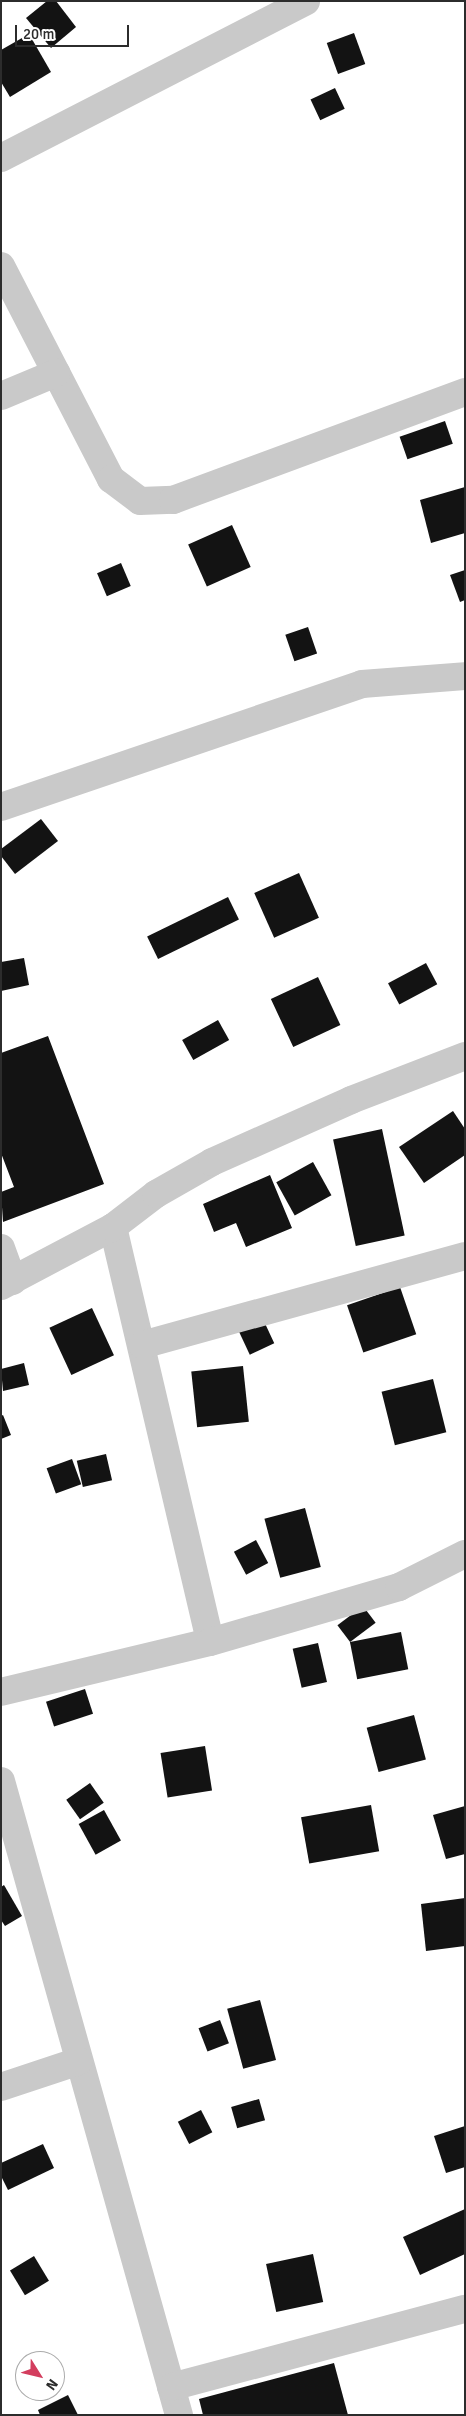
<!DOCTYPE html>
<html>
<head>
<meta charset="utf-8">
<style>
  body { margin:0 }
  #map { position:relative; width:466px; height:2416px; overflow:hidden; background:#fff; font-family:Signika,sans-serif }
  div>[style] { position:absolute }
  .building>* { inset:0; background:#131313; transform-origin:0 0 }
  .minor>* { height:28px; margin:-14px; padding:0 14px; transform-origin:14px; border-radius:14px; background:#c9c9c9 }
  span { translate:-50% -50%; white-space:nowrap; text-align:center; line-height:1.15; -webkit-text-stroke:5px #fff; paint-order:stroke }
  .frame { position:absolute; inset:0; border:2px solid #2c2c2c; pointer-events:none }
  .north { position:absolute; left:15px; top:2351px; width:50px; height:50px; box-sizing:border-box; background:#fff; border:1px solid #ababab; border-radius:50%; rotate:126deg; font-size:14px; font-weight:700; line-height:20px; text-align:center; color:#2c2c2c }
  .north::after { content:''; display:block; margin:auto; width:18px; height:22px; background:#d33e5e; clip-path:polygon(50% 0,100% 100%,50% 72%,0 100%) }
  .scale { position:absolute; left:15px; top:25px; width:114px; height:22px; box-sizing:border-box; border:2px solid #2c2c2c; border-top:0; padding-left:6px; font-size:15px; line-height:18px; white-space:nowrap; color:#2c2c2c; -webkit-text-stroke:4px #fff; paint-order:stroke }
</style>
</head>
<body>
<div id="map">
  <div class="building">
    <div style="clip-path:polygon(47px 1px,56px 1px,76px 27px,51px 48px,26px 18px)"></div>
    <div style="left:354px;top:33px;width:33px;height:29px;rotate:70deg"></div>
    <div style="clip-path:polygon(29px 34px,51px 72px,10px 97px,1px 82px,1px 50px)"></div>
    <div style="left:335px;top:88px;width:23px;height:27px;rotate:65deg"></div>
    <div style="left:445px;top:421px;width:24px;height:48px;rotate:71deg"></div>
    <div style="clip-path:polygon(465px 487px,465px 533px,431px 543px,420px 500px)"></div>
    <div style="left:232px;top:525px;width:46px;height:48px;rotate:66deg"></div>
    <div style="left:121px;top:563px;width:25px;height:26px;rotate:67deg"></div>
    <div style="clip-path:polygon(465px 570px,465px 600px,460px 602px,450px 575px)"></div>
    <div style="left:308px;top:627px;width:28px;height:24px;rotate:71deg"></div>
    <div style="clip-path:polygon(41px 819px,58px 841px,15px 874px,1px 856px,1px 849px)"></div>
    <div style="left:299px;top:873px;width:49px;height:49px;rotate:66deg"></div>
    <div style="left:228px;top:897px;width:25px;height:90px;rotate:64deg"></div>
    <div style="clip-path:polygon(24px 958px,29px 985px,1px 991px,1px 962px)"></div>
    <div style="left:426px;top:963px;width:24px;height:43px;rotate:62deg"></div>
    <div style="left:318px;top:977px;width:53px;height:52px;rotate:65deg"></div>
    <div style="left:218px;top:1020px;width:23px;height:41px;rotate:61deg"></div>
    <div style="clip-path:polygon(48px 1036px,104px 1184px,3px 1222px,1px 1192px,14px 1187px,1px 1153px,1px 1053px)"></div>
    <div style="clip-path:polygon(453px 1111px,465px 1129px,465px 1155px,424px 1183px,399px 1147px)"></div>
    <div style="left:382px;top:1129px;width:109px;height:50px;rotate:78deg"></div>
    <div style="left:313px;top:1162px;width:38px;height:42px;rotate:61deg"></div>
    <div style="clip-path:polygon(270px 1175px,292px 1228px,246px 1247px,236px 1223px,214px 1232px,203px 1204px)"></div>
    <div style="left:400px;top:1287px;width:50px;height:56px;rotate:71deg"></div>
    <div style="left:92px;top:1308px;width:52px;height:47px;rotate:65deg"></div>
    <div style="left:262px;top:1317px;width:29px;height:27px;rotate:65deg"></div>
    <div style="clip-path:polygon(24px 1363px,29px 1385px,3px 1391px,1px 1369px)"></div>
    <div style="left:243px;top:1366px;width:56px;height:52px;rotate:84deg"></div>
    <div style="left:433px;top:1379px;width:55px;height:53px;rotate:76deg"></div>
    <div style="clip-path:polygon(3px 1415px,11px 1435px,1px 1439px,1px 1416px)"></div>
    <div style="left:106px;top:1454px;width:27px;height:30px;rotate:77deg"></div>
    <div style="left:72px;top:1459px;width:27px;height:27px;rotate:70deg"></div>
    <div style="left:305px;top:1508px;width:61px;height:42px;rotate:75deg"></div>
    <div style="left:256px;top:1540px;width:26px;height:25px;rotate:62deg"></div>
    <div style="left:363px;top:1606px;width:21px;height:32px;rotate:53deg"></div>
    <div style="left:401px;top:1632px;width:38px;height:52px;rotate:79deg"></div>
    <div style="left:318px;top:1643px;width:40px;height:26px;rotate:77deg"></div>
    <div style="left:85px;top:1689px;width:26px;height:41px;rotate:72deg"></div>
    <div style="left:414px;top:1715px;width:46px;height:49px;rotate:75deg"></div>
    <div style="left:205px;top:1746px;width:45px;height:45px;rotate:81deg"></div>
    <div style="left:90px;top:1783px;width:24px;height:29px;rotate:55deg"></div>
    <div style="left:371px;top:1805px;width:47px;height:71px;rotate:80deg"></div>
    <div style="clip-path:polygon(465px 1806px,465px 1854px,446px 1859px,433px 1815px)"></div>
    <div style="left:104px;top:1810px;width:35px;height:29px;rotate:61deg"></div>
    <div style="clip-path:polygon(4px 1885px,22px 1916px,5px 1926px,1px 1920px,1px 1887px)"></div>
    <div style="clip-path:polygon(465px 1898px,465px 1946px,426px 1951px,421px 1904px)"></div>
    <div style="left:260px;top:2000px;width:62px;height:34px;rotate:75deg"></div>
    <div style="left:220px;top:2020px;width:25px;height:23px;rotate:69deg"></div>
    <div style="left:259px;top:2099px;width:22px;height:29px;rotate:74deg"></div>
    <div style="left:201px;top:2110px;width:25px;height:26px;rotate:63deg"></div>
    <div style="clip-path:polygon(465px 2126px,465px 2167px,446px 2173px,434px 2136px)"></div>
    <div style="clip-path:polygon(43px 2144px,54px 2168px,8px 2190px,1px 2176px,1px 2163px)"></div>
    <div style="clip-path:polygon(465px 2209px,465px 2254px,420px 2275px,403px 2237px)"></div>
    <div style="left:313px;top:2254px;width:49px;height:48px;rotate:78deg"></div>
    <div style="left:34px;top:2256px;width:29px;height:28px;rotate:59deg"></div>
    <div style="clip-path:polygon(334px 2363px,348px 2415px,203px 2415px,199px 2399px)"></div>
    <div style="clip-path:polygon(68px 2395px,78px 2415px,40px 2415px,38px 2410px)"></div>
  </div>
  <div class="minor">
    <div style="left:1px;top:158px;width:343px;rotate:-27.2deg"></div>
    <div style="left:1px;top:266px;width:240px;rotate:62.7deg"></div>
    <div style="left:111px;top:479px;width:36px;rotate:37deg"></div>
    <div style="left:140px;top:501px;width:33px;rotate:-2deg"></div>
    <div style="left:173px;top:500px;width:311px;rotate:-20.3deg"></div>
    <div style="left:1px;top:396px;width:60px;rotate:-22.7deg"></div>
    <div style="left:1px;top:807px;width:381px;rotate:-18.8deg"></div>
    <div style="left:362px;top:684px;width:103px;rotate:-4.4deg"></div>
    <div style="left:113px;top:1227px;width:426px;rotate:76.8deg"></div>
    <div style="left:1px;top:1248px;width:35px;rotate:70deg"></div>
    <div style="left:1px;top:1286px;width:127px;rotate:-27.8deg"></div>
    <div style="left:113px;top:1227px;width:54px;rotate:-37.5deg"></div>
    <div style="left:156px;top:1194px;width:64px;rotate:-29.7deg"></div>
    <div style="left:212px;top:1162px;width:152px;rotate:-24deg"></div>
    <div style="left:351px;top:1100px;width:122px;rotate:-21.1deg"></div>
    <div style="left:142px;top:1345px;width:335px;rotate:-15.4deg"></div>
    <div style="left:1px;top:1692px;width:215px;rotate:-13.5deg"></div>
    <div style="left:210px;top:1642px;width:197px;rotate:-16.2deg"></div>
    <div style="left:399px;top:1587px;width:74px;rotate:-26.6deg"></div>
    <div style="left:1px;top:1781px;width:659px;rotate:74.32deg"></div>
    <div style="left:1px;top:2087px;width:82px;rotate:-18.4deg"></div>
    <div style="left:171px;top:2387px;width:304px;rotate:-14.9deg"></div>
  </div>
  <div class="frame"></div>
  <div class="north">N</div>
  <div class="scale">20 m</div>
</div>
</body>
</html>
